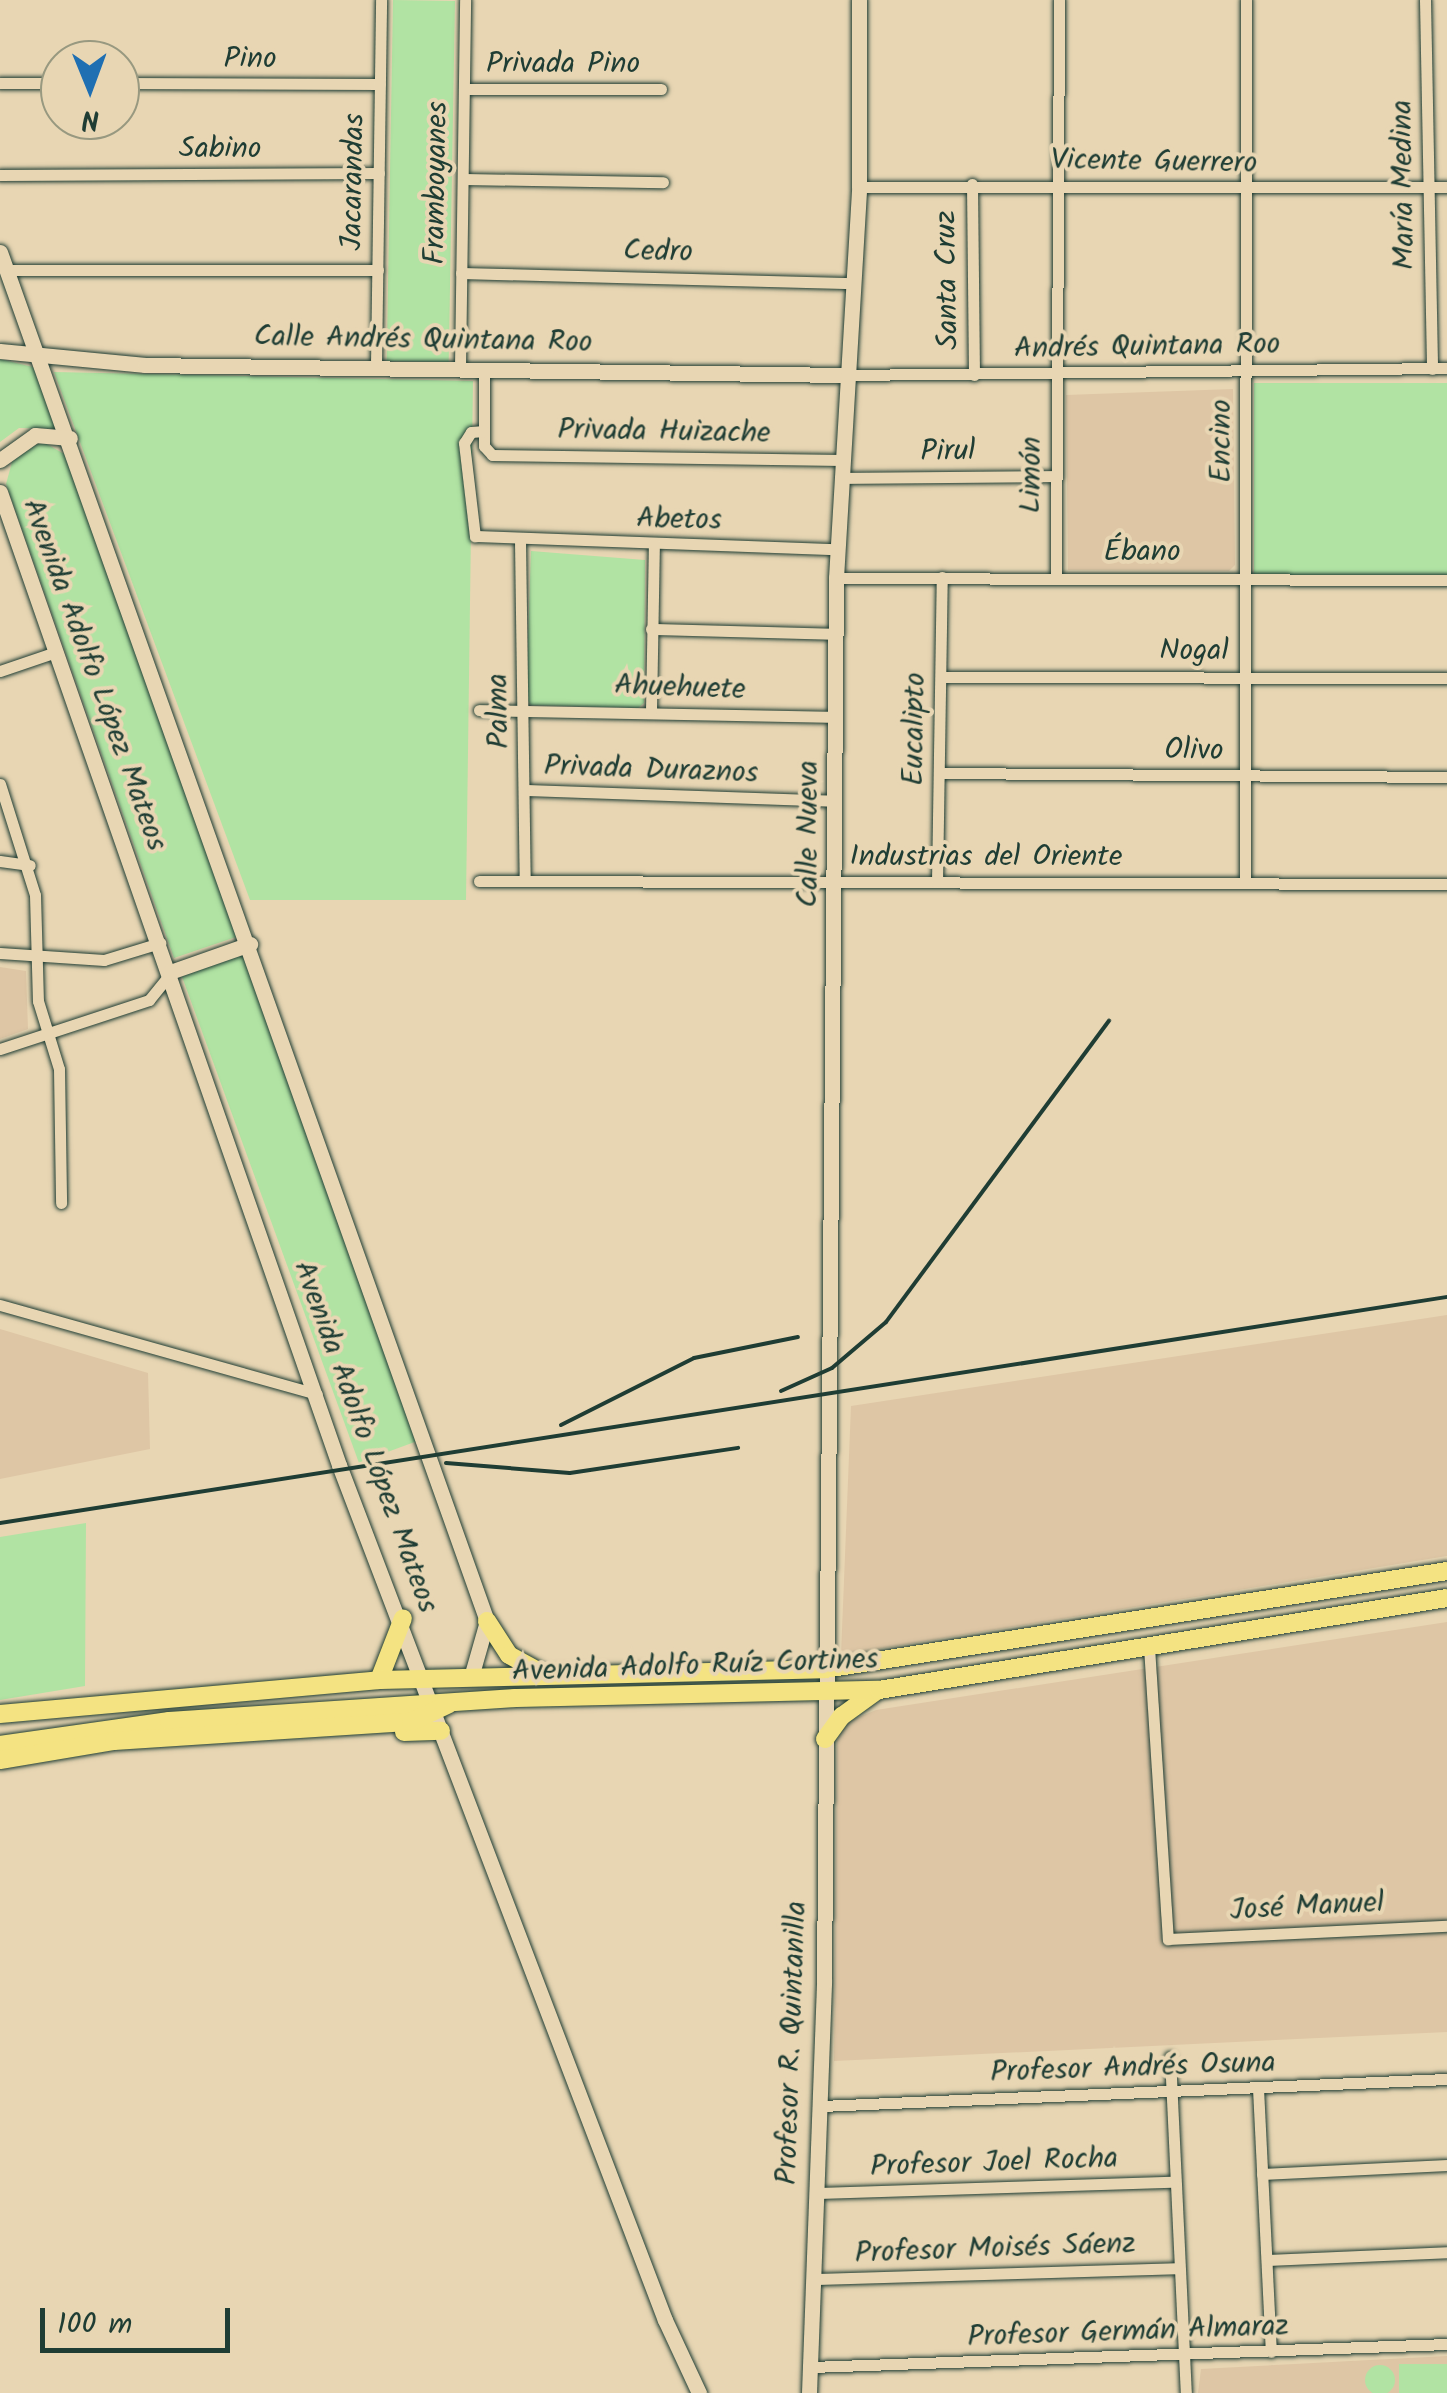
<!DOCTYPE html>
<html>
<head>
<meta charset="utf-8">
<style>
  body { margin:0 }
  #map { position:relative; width:1447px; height:2393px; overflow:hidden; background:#e8d6b3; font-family:Kalam,sans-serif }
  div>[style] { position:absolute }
  .built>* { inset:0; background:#dec6a5 }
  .green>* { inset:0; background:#b1e3a3; transform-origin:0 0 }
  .round { border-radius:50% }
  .roads { filter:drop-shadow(0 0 2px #1f3d34) drop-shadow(0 0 2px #1f3d34) }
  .street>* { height:11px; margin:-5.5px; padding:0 5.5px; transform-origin:5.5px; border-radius:5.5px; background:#e8d6b3 }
  .secondary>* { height:15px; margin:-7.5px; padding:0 7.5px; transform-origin:7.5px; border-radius:7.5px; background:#e8d6b3 }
  .primary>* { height:18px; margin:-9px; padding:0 9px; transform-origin:9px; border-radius:9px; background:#f4e382 }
  .rail>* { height:4px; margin:-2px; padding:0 2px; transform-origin:2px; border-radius:2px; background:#1f3d34 }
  span { translate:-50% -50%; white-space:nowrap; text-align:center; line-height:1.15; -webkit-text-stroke:8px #e8d6b3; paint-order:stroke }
  .street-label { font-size:30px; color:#1f3d34 }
  .north { position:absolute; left:40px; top:40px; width:100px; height:100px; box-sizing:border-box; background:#e8d6b3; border:2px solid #989980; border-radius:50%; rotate:179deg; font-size:28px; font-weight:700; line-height:40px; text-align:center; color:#1f3d34 }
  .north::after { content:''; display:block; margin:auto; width:35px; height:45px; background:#1f6fb2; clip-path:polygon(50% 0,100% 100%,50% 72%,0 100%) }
  .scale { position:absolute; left:40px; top:2308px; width:190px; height:45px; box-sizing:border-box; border:5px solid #1f3d34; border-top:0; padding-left:12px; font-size:30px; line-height:35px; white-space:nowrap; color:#1f3d34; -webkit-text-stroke:8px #e8d6b3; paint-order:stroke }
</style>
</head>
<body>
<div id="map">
  <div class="built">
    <div style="clip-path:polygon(1233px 389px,1235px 565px,1229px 571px,1068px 570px,1066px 395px)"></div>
    <div style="clip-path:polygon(0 967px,26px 971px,28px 1029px,0 1039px)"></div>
    <div style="clip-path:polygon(1447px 1315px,1447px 1556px,841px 1655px,851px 1406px)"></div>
    <div style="clip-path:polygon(0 1329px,148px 1373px,150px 1449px,0 1479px)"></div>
    <div style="clip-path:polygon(1447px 1622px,1447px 2032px,834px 2061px,837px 1741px,845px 1723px,876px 1710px)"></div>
    <div style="clip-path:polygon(1447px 2356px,1447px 2393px,1198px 2393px,1201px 2369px)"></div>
  </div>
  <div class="green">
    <div style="left:393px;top:0;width:62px;height:361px;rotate:1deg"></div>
    <div style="clip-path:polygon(0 359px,37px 368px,62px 429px,19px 428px,0 442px)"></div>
    <div style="clip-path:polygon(54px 372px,473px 381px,466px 900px,250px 900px)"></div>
    <div style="left:1447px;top:383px;width:195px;height:193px;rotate:90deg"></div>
    <div style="clip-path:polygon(43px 442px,66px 455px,239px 936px,174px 958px,6px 484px,14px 455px)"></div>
    <div style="clip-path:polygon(531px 551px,645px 560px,644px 703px,638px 708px,531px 705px,526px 698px)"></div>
    <div style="left:244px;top:954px;width:517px;height:66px;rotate:70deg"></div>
    <div style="clip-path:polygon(86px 1523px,85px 1686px,0 1700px,0 1537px)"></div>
    <div style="left:1447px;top:2364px;width:29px;height:48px;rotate:90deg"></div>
    <div class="round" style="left:1365px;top:2365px;width:30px;height:30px"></div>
  </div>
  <div class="roads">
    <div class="street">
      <div style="left:1425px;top:0;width:369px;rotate:88.9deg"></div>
      <div style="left:0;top:83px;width:60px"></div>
      <div style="left:120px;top:83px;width:260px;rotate:0.2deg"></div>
      <div style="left:464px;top:89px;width:197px"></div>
      <div style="left:0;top:175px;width:379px;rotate:-0.3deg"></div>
      <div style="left:464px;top:179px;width:199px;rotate:0.9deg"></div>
      <div style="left:972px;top:184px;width:191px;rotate:89.4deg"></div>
      <div style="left:859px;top:187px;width:588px"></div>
      <div style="left:7px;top:270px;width:371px"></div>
      <div style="left:461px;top:273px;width:393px;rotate:1.5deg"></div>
      <div style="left:376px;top:365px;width:365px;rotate:-89.2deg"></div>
      <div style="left:460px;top:367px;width:367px;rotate:-89.2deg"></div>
      <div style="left:484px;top:368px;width:78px;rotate:90deg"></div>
      <div style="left:484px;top:446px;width:12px;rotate:48deg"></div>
      <div style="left:492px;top:455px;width:350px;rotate:0.8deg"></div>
      <div style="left:847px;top:375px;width:600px;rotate:-0.67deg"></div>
      <div style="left:484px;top:431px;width:13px;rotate:176deg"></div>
      <div style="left:471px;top:432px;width:13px;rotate:122deg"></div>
      <div style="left:464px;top:443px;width:94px;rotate:83.3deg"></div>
      <div style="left:475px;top:536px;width:362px;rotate:2.1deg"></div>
      <div style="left:840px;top:478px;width:217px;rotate:-0.5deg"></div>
      <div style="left:520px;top:541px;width:339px;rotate:89.2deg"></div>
      <div style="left:1056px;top:577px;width:577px;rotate:-89.7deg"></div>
      <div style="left:836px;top:578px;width:611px;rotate:0.19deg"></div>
      <div style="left:651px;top:629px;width:185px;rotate:1.5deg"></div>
      <div style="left:0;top:671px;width:59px;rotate:-18.7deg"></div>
      <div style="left:941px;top:677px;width:506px;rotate:0.11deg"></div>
      <div style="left:479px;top:710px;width:356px;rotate:1.1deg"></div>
      <div style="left:651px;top:711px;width:167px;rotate:-89deg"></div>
      <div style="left:941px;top:773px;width:506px;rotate:0.45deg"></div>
      <div style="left:0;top:784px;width:116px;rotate:72.5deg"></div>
      <div style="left:35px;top:895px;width:106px;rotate:88.4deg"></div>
      <div style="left:38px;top:1001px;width:71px;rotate:72.8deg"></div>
      <div style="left:59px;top:1069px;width:134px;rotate:89.1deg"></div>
      <div style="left:525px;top:790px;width:310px;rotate:2deg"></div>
      <div style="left:0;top:861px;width:30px;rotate:8deg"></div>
      <div style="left:479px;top:881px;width:968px;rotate:0.18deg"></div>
      <div style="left:937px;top:882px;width:305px;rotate:-89.1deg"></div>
      <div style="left:1245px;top:882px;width:882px;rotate:-89.94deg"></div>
      <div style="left:0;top:953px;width:104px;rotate:3.9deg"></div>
      <div style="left:104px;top:960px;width:59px;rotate:-16.9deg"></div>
      <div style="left:0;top:1049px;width:157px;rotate:-18.2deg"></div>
      <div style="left:149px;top:1000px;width:32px;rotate:-51deg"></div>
      <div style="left:0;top:1305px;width:329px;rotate:15.7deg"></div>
      <div style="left:1149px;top:1647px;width:293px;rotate:86.3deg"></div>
      <div style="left:1168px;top:1939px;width:279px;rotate:-2.7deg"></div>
      <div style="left:1170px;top:2057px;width:336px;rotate:87.3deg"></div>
      <div style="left:1258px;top:2088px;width:264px;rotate:87.2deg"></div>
      <div style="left:821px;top:2106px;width:627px;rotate:-2.47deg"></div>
      <div style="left:1262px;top:2174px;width:185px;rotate:-2.8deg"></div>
      <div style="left:816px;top:2193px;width:358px;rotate:-1.8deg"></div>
      <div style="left:1267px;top:2260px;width:180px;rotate:-2.5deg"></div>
      <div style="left:814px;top:2279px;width:365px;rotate:-1.7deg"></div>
      <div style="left:811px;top:2367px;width:636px;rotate:-2.07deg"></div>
    </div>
    <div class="secondary">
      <div style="left:0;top:252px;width:1453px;rotate:70.42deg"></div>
      <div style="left:487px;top:1621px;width:58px;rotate:105.9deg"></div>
      <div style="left:0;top:351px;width:146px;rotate:5.5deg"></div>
      <div style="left:145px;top:365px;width:702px;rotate:0.82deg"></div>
      <div style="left:0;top:460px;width:43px;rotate:-35.5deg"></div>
      <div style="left:35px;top:435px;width:35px;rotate:5deg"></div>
      <div style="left:0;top:492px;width:1030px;rotate:70.79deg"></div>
      <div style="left:339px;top:1465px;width:915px;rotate:69.13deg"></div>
      <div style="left:665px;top:2320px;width:81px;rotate:65deg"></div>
      <div style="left:170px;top:972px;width:85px;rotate:-19.3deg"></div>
      <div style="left:809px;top:2393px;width:411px;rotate:-87.9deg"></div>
      <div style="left:824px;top:1982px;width:1404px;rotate:-89.51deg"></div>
      <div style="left:836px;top:578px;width:392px;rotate:-86.6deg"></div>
      <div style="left:859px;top:187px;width:187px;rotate:-90deg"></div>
    </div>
    <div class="primary">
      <div style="left:487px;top:1621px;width:40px;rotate:57.1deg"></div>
      <div style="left:509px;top:1655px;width:35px;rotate:29deg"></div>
      <div style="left:379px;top:1680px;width:66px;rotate:-68.8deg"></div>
      <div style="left:0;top:1714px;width:381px;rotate:-5.1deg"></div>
      <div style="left:379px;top:1680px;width:446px;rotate:-1.4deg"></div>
      <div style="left:825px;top:1669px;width:630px;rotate:-8.95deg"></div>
      <div style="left:404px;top:1732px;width:37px;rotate:-2deg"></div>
      <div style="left:825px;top:1739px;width:29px;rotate:-54deg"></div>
      <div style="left:842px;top:1716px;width:41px;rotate:-36deg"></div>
      <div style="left:0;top:1745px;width:171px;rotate:-8.1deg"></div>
      <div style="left:169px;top:1721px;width:347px;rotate:-3.8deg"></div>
      <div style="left:515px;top:1698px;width:364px;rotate:-1.3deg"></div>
      <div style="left:879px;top:1690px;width:575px;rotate:-9.2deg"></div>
      <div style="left:0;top:1760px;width:116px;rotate:-9.5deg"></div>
      <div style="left:114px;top:1741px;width:298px;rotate:-3.7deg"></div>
      <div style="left:411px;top:1722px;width:42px;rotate:-25.3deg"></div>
    </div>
  </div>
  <div class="rail">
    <div style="left:781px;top:1391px;width:56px;rotate:-24.3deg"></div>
    <div style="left:832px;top:1368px;width:71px;rotate:-40.4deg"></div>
    <div style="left:886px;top:1322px;width:375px;rotate:-53.5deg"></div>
    <div style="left:561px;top:1425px;width:149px;rotate:-26.7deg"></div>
    <div style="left:694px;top:1358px;width:106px;rotate:-11.4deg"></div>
    <div style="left:446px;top:1463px;width:124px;rotate:4.6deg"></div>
    <div style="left:570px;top:1473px;width:170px;rotate:-8.5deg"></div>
    <div style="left:0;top:1523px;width:1465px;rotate:-8.88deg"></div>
  </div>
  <div class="street-label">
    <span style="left:250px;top:59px">Pino</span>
    <span style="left:563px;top:64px">Privada Pino</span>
    <span style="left:220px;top:149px">Sabino</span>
    <span style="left:1154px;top:162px;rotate:1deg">Vicente Guerrero</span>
    <span style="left:354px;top:182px;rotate:-89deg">Jacarandas</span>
    <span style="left:437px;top:183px;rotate:-89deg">Framboyanes</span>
    <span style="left:1404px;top:185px;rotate:-91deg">María Medina</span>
    <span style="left:658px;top:252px;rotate:1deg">Cedro</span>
    <span style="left:948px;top:280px;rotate:-91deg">Santa Cruz</span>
    <span style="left:423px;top:340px;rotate:1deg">Calle Andrés Quintana Roo</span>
    <span style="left:1147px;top:347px;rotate:-1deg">Andrés Quintana Roo</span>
    <span style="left:664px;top:432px;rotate:1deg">Privada Huizache</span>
    <span style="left:1222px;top:441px;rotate:-90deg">Encino</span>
    <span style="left:948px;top:452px;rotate:-1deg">Pirul</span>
    <span style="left:1032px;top:475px;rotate:-90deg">Limón</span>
    <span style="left:679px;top:520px;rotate:1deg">Abetos</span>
    <span style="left:1142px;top:552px">Ébano</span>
    <span style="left:1194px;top:651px">Nogal</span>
    <span style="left:94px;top:675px;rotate:70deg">Avenida Adolfo López Mateos</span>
    <span style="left:680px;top:688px;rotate:2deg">Ahuehuete</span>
    <span style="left:499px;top:711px;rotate:-91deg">Palma</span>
    <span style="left:915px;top:729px;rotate:-89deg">Eucalipto</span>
    <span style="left:1194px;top:751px;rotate:1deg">Olivo</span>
    <span style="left:651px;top:770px;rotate:2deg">Privada Duraznos</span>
    <span style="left:809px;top:834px;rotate:-90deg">Calle Nueva</span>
    <span style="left:986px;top:857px">Industrias del Oriente</span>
    <span style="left:365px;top:1437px;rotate:70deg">Avenida Adolfo López Mateos</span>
    <span style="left:695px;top:1666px;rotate:-2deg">Avenida Adolfo Ruíz Cortines</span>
    <span style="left:1307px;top:1907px;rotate:-3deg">José Manuel</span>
    <span style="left:792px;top:2043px;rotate:-88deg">Profesor R. Quintanilla</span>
    <span style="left:1133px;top:2068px;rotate:-2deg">Profesor Andrés Osuna</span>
    <span style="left:994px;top:2163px;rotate:-2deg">Profesor Joel Rocha</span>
    <span style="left:995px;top:2249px;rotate:-2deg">Profesor Moisés Sáenz</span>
    <span style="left:1128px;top:2332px;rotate:-2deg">Profesor Germán Almaraz</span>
  </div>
  <div class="north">N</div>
  <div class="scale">100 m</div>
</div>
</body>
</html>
